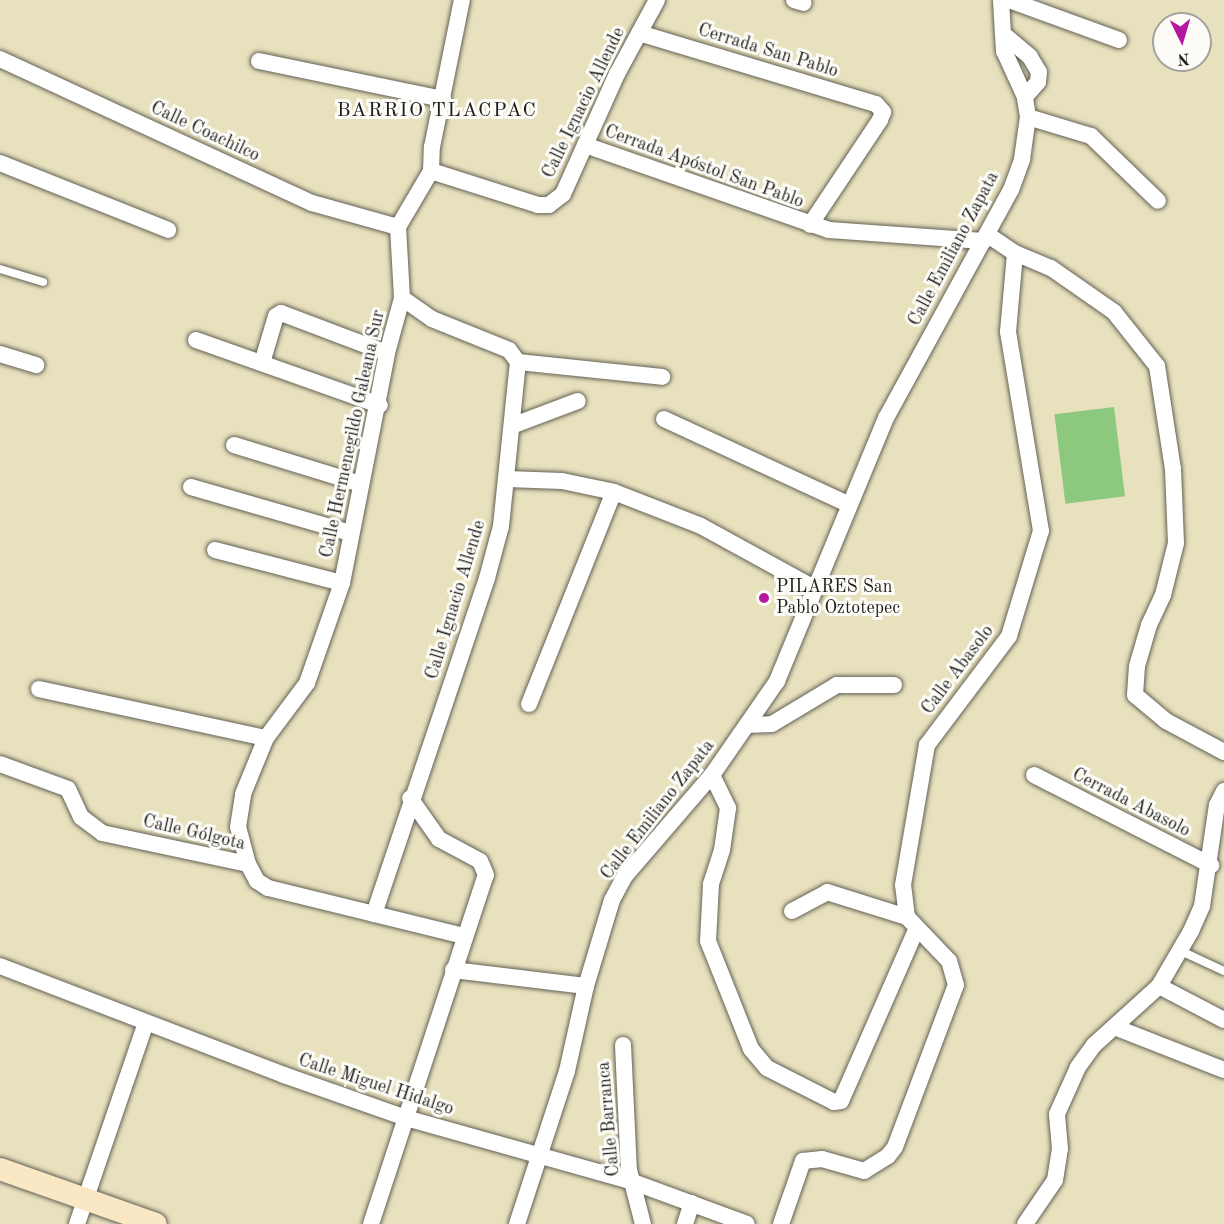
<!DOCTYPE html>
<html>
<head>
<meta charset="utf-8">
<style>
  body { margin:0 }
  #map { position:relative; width:1224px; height:1224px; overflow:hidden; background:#e8e1be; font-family:"Old Standard TT",serif }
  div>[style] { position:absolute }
  .green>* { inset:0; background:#8cc87e; transform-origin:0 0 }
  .roads { filter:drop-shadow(0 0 2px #636155) drop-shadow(0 0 2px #636155) }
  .service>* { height:8px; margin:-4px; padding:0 4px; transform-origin:4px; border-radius:4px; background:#fff }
  .minor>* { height:16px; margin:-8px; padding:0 8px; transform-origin:8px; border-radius:8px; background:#fff }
  .secondary>* { height:22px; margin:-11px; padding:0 11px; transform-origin:11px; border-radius:11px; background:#fae7c3 }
  .dots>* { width:16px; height:16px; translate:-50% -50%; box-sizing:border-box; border:3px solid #fdfcf7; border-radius:50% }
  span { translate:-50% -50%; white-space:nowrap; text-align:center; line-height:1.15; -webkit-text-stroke:6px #fdfcf7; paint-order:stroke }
  .street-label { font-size:18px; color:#1c1c1c }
  .poi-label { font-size:18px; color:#1c1c1c }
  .left { translate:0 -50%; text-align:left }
  .neighbourhood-label { font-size:20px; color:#1c1c1c; letter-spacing:1.5px }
  .north { position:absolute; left:1152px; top:12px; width:60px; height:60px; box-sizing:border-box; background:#fdfcf7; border:2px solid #a3a29f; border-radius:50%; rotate:175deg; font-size:16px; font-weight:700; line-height:24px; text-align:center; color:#1c1c1c }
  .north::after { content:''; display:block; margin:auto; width:21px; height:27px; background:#b5179e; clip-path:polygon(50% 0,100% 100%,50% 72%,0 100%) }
</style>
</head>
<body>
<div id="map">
  <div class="green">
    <div style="left:1114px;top:407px;width:90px;height:60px;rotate:83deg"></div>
  </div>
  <div class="roads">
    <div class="service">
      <div style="left:0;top:269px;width:45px;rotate:16.8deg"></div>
      <div style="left:1181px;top:951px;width:47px;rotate:24.9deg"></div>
    </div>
    <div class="minor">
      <div style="left:794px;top:0;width:10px;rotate:17deg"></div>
      <div style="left:1009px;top:0;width:117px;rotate:20deg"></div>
      <div style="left:639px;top:33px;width:247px;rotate:16.7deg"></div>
      <div style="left:876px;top:104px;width:11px;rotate:49deg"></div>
      <div style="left:883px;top:112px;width:9px;rotate:111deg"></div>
      <div style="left:880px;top:120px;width:126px;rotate:123.7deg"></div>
      <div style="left:1003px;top:34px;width:35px;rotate:40deg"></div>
      <div style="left:1030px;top:57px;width:17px;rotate:59deg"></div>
      <div style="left:1039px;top:72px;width:10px;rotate:96deg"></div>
      <div style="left:1038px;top:82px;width:20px;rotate:131deg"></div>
      <div style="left:0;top:59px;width:344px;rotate:24.8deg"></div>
      <div style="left:312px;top:203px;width:89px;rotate:15.6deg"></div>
      <div style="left:259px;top:61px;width:188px;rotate:11.7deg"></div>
      <div style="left:1028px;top:117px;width:66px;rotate:16.8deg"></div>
      <div style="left:1091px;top:136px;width:93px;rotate:44.1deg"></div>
      <div style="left:585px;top:145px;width:258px;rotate:19.2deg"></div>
      <div style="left:829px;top:230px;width:155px;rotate:4.1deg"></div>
      <div style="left:0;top:163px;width:181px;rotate:21.7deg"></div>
      <div style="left:431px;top:171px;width:112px;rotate:17.6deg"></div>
      <div style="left:538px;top:205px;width:11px"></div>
      <div style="left:549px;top:205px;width:18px;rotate:-38deg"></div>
      <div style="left:563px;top:194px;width:132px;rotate:-65.8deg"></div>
      <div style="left:617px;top:74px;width:84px;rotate:-61.6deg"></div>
      <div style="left:988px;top:235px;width:32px;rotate:34deg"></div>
      <div style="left:1015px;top:253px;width:39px;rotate:23deg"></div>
      <div style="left:1051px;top:268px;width:77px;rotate:34.9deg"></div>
      <div style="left:1114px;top:312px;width:69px;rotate:51.5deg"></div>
      <div style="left:1157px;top:366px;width:104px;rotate:81.2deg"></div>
      <div style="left:1173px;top:469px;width:74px;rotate:87.7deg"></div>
      <div style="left:1176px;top:543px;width:54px;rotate:104deg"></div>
      <div style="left:1163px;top:595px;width:33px;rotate:115deg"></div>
      <div style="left:1149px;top:625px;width:43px;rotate:106.3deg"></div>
      <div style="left:1137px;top:666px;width:29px;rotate:94deg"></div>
      <div style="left:1135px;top:695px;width:40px;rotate:40deg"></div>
      <div style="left:1166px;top:721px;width:66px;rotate:28.1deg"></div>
      <div style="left:196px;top:340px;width:195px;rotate:19.5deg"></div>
      <div style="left:0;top:354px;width:38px;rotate:17deg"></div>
      <div style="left:518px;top:362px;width:145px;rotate:5.9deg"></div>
      <div style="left:262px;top:363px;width:49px;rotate:-73.4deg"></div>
      <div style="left:276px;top:316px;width:6px;rotate:-31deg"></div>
      <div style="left:281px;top:313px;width:113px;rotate:20.7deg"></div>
      <div style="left:664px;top:419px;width:203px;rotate:24.8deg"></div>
      <div style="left:514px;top:425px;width:68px;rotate:-20.6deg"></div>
      <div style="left:234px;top:445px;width:133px;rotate:17.1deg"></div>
      <div style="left:507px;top:479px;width:55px;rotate:2.1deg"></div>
      <div style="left:562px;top:481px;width:53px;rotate:11.9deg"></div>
      <div style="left:614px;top:492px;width:93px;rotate:21.3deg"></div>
      <div style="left:701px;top:526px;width:131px;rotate:28.7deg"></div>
      <div style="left:191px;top:487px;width:166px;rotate:16.1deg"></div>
      <div style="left:215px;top:550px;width:131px;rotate:14.6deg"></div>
      <div style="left:39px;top:689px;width:232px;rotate:12.2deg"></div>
      <div style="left:529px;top:704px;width:228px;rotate:-68.2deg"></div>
      <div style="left:747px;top:725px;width:25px;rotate:-2deg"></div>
      <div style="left:772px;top:724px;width:76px;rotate:-31deg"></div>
      <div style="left:837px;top:685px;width:57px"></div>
      <div style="left:0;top:764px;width:72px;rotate:20.2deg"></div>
      <div style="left:68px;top:789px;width:31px;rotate:65deg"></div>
      <div style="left:81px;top:817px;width:26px;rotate:37deg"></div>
      <div style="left:102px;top:833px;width:149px;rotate:12deg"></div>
      <div style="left:248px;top:864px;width:19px;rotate:62deg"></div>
      <div style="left:257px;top:881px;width:13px;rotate:32deg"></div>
      <div style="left:268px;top:888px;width:201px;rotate:13.8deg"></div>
      <div style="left:712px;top:775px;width:37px;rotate:64deg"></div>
      <div style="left:728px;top:808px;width:42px;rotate:98.1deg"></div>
      <div style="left:722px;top:850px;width:36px;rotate:108deg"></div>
      <div style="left:711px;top:884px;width:57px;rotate:93deg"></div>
      <div style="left:708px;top:941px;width:116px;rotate:68.3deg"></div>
      <div style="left:751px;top:1049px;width:25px;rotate:50deg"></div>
      <div style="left:767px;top:1068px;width:75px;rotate:26.9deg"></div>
      <div style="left:834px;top:1102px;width:7px;rotate:-8deg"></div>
      <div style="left:841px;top:1101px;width:187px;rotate:-66.3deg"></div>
      <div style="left:1034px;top:775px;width:199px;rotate:27deg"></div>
      <div style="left:248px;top:864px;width:38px;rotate:-105deg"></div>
      <div style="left:238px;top:827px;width:33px;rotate:-81deg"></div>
      <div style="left:243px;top:794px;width:61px;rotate:-67.7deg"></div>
      <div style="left:266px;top:738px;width:69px;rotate:-53.3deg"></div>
      <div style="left:307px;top:683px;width:106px;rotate:-70.7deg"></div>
      <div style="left:342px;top:583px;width:234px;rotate:-78.9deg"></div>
      <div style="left:387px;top:353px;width:57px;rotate:-74.7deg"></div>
      <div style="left:402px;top:298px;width:71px;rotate:-93.2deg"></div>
      <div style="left:398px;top:227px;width:65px;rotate:-59.5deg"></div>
      <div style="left:431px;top:171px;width:24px;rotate:-88deg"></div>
      <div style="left:432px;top:147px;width:150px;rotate:-78.5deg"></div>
      <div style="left:792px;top:911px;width:40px;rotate:-28deg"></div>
      <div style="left:827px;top:892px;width:84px;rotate:17.4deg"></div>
      <div style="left:374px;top:914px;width:354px;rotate:-71.4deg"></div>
      <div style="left:487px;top:578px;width:54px;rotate:-74.9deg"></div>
      <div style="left:501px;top:526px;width:165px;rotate:-84.1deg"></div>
      <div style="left:518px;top:362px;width:15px;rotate:-127deg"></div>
      <div style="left:509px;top:350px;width:83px;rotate:-158.1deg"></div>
      <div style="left:432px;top:319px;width:37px;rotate:-145deg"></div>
      <div style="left:0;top:966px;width:304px;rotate:21deg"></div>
      <div style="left:284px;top:1075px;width:129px;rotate:19.4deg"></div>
      <div style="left:406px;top:1118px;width:236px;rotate:15.7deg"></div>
      <div style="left:633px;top:1182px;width:121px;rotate:20.2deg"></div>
      <div style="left:453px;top:970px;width:134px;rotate:6.9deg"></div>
      <div style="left:1159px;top:986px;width:73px;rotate:27.6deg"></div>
      <div style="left:1117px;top:1028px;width:115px;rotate:21.4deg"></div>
      <div style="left:623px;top:1045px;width:125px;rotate:87.3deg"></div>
      <div style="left:629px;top:1170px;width:56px;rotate:75.5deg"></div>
      <div style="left:77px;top:1224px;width:213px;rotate:-71.1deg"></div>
      <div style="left:371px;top:1224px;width:367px;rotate:-71.8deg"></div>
      <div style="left:486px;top:875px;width:15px;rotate:-113deg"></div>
      <div style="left:480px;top:861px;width:47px;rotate:-151.8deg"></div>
      <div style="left:439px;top:839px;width:50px;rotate:-125.3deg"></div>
      <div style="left:517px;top:1224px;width:161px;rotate:-71.9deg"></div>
      <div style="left:567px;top:1071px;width:87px;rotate:-77.4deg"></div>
      <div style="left:586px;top:986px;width:90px;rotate:-73.2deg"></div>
      <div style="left:612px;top:900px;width:27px;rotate:-62deg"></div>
      <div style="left:625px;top:876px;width:133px;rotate:-49.3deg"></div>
      <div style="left:712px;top:775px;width:114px;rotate:-55.3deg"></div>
      <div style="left:777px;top:681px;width:285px;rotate:-67.5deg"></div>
      <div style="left:886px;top:418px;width:260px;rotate:-61.3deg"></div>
      <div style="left:1011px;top:190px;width:33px;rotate:-70deg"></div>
      <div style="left:1022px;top:159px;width:42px;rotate:-81.9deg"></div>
      <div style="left:1028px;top:117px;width:20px;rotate:-99deg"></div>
      <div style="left:1025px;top:97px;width:51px;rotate:-114.5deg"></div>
      <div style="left:1004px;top:51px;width:51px;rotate:-93.4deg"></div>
      <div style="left:685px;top:1224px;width:22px;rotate:-72deg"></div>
      <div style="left:781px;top:1224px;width:67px;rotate:-70.8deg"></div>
      <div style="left:803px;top:1161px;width:19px;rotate:-6deg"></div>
      <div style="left:822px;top:1159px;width:44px;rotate:15.9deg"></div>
      <div style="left:864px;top:1171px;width:28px;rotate:-32deg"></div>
      <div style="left:888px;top:1156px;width:11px;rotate:-52deg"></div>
      <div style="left:895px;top:1147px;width:173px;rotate:-69.4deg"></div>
      <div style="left:956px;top:985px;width:25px;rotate:-106deg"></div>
      <div style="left:949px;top:961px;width:61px;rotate:-133.7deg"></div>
      <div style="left:907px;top:917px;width:32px;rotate:-97deg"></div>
      <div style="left:903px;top:885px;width:142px;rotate:-80.3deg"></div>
      <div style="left:927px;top:745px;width:136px;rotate:-53deg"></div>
      <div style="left:1009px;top:636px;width:110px;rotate:-73.1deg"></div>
      <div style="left:1041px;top:531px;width:202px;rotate:-99.4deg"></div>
      <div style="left:1008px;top:332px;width:79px;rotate:-84.9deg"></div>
      <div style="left:1025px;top:1224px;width:53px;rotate:-55.7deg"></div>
      <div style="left:1055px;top:1180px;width:31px;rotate:-81deg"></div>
      <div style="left:1060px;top:1149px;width:35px;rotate:-95deg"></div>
      <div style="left:1057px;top:1114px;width:51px;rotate:-65.9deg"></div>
      <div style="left:1078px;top:1067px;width:27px;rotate:-54deg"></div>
      <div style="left:1094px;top:1045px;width:88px;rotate:-42.2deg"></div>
      <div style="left:1159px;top:986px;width:64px;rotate:-59.8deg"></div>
      <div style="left:1191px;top:931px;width:27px;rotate:-66deg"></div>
      <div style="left:1202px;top:906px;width:102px;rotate:-81.6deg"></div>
      <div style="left:1217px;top:805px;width:16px;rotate:-63deg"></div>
    </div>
    <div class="secondary">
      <div style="left:0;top:1169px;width:165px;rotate:19.4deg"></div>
    </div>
  </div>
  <div class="dots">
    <div style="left:764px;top:598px;background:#b5179e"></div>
  </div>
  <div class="street-label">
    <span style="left:768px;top:51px;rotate:17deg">Cerrada San Pablo</span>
    <span style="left:584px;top:103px;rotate:-64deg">Calle Ignacio Allende</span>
    <span style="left:205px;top:132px;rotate:25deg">Calle Coachilco</span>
    <span style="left:704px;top:167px;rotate:20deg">Cerrada Apóstol San Pablo</span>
    <span style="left:954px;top:249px;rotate:-62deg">Calle Emiliano Zapata</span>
    <span style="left:353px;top:434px;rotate:-78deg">Calle Hermenegildo Galeana Sur</span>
    <span style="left:456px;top:600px;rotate:-73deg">Calle Ignacio Allende</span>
    <span style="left:958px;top:670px;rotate:-53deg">Calle Abasolo</span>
    <span style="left:1131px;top:803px;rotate:27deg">Cerrada Abasolo</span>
    <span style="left:658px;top:810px;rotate:-52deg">Calle Emiliano Zapata</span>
    <span style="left:194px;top:833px;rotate:13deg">Calle Gólgota</span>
    <span style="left:376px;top:1085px;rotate:18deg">Calle Miguel Hidalgo</span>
    <span style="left:609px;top:1119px;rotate:-95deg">Calle Barranca</span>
  </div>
  <div class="poi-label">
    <span class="left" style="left:776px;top:598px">PILARES San<br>Pablo Oztotepec</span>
  </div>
  <div class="neighbourhood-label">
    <span style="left:437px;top:111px">BARRIO TLACPAC</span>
  </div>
  <div class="north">N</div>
</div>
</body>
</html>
